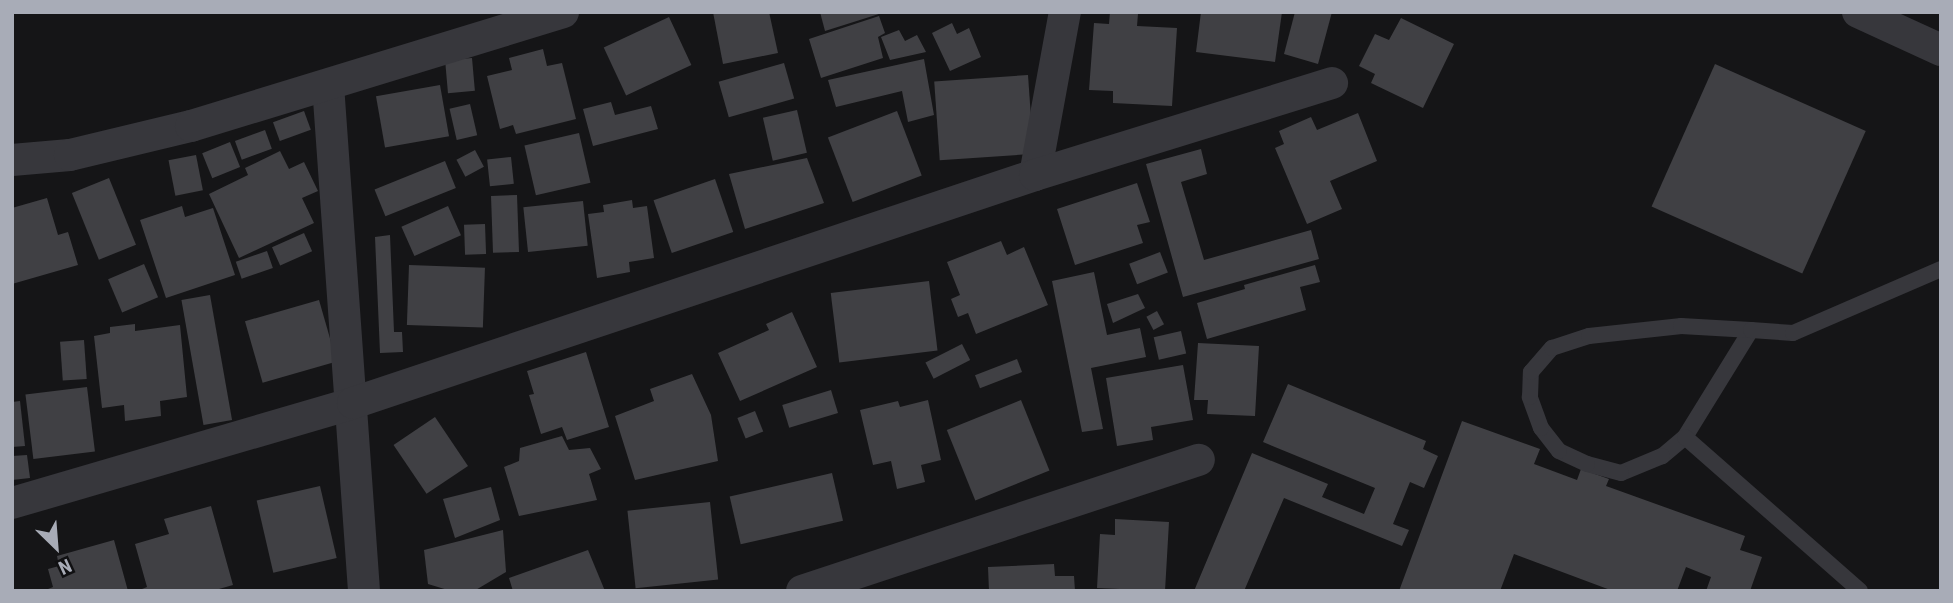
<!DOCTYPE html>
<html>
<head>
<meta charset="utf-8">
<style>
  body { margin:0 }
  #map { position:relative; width:1953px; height:603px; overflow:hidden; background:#151517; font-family:"Roboto Condensed",sans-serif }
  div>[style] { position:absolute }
  .building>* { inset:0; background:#404044; transform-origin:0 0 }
  .lane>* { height:16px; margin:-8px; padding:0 8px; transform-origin:8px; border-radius:8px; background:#37373c }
  .street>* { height:32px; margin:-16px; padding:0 16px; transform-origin:16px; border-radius:16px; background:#37373c }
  span { translate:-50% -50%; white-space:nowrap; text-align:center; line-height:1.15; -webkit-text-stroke:5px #101012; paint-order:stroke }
  .frame { position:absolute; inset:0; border:14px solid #a8acb7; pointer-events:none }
  .north { position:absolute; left:21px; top:512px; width:70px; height:70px; -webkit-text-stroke:5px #101012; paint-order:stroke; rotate:155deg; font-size:19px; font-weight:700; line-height:28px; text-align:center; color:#a8acb7 }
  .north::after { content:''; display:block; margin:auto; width:24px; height:32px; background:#a8acb7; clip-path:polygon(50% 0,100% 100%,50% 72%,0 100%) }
</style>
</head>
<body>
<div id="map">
  <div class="building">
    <div style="clip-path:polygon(713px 12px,769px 12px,778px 53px,723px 64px)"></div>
    <div style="clip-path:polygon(820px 12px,882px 12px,882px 13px,825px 31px)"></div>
    <div style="clip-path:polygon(1110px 12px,1138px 14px,1137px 26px,1177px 28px,1172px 106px,1113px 103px,1113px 91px,1089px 90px,1094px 23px,1109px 24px)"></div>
    <div style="clip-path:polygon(1201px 12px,1282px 12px,1275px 62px,1196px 52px)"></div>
    <div style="clip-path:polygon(1295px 12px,1332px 12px,1318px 64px,1284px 54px)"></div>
    <div style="clip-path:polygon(879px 16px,885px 33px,878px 37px,883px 58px,821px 78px,809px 39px)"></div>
    <div style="left:669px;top:17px;width:53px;height:72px;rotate:65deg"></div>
    <div style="clip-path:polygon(1401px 18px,1454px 44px,1423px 108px,1371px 83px,1375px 74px,1359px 66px,1375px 34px,1389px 40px)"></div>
    <div style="clip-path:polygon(952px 23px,957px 34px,969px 28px,981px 57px,950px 71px,932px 33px)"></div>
    <div style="clip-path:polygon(899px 30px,905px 41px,917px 35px,926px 52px,890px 60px,881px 37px)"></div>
    <div style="clip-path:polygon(543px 49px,547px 66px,562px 63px,576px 119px,516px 134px,513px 125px,500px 129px,487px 76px,512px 70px,509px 58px)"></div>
    <div style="left:472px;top:58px;width:33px;height:27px;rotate:85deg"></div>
    <div style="clip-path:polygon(924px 59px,934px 115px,908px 122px,902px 91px,836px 107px,828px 80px)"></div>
    <div style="left:784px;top:63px;width:37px;height:68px;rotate:74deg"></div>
    <div style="left:1715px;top:64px;width:165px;height:156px;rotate:24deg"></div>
    <div style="left:1028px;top:75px;width:79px;height:94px;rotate:86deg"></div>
    <div style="left:440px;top:85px;width:52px;height:65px;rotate:80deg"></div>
    <div style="clip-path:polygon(611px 102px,615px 115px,651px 106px,658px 129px,593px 146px,583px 109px)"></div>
    <div style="left:470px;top:104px;width:32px;height:21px;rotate:77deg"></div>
    <div style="left:797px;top:110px;width:44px;height:35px;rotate:77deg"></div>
    <div style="left:304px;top:111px;width:20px;height:33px;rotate:70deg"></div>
    <div style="left:897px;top:111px;width:69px;height:74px;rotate:69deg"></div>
    <div style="clip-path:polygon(1358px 113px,1377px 161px,1330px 181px,1342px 209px,1307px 224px,1275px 148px,1284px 144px,1279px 131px,1311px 117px,1317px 130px)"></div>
    <div style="left:265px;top:130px;width:20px;height:32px;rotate:70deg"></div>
    <div style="left:579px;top:133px;width:51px;height:56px;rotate:77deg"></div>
    <div style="left:230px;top:142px;width:27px;height:30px;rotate:68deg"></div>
    <div style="clip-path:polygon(1201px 149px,1207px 174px,1181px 182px,1204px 260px,1311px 230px,1319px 259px,1183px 297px,1146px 164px)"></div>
    <div style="left:475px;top:150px;width:19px;height:21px;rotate:62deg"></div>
    <div style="clip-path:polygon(280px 151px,289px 169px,304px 162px,318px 191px,302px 198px,314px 223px,239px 258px,209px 194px,248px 175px,245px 168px)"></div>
    <div style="left:196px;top:155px;width:36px;height:28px;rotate:79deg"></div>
    <div style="left:511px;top:157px;width:27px;height:24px;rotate:84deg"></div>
    <div style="clip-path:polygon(807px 158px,824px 203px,745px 229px,729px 174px)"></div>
    <div style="left:445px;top:161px;width:29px;height:76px;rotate:68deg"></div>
    <div style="left:109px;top:178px;width:72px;height:40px;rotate:68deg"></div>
    <div style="left:715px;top:179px;width:56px;height:65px;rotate:71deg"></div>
    <div style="clip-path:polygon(1137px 183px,1150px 222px,1137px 225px,1143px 243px,1075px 265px,1057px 209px)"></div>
    <div style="left:517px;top:195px;width:57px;height:26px;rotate:88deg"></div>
    <div style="clip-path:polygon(47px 198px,58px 235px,68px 232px,78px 265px,12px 284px,12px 208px)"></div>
    <div style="clip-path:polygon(632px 200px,633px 208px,647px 206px,654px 258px,629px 262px,630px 272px,597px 278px,588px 214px,604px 212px,603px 205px)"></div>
    <div style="left:583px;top:201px;width:45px;height:60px;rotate:84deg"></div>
    <div style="clip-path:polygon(182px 206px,185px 217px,213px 208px,235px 275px,166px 298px,140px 220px)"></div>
    <div style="left:448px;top:206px;width:32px;height:51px;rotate:66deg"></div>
    <div style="left:485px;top:224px;width:30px;height:21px;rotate:88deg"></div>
    <div style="left:304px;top:233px;width:20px;height:35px;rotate:66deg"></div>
    <div style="clip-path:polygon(390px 235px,394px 332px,402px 332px,403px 352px,380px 353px,375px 237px)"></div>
    <div style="clip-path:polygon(1001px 241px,1007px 255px,1024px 247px,1048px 305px,976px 334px,968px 313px,958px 317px,951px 299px,960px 295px,947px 262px)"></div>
    <div style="left:267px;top:251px;width:18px;height:33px;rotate:71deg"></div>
    <div style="left:1160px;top:252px;width:22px;height:33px;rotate:69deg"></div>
    <div style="left:144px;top:264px;width:36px;height:39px;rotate:67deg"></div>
    <div style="left:409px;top:265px;width:76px;height:60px;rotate:2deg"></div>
    <div style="clip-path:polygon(1315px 265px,1320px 282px,1300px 287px,1306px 310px,1207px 339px,1197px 303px,1245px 289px,1244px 285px)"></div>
    <div style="clip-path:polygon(1094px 272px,1107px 335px,1140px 328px,1146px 357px,1091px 368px,1103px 429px,1082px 432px,1052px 281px)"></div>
    <div style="left:929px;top:281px;width:70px;height:99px;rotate:83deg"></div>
    <div style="clip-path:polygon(1138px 294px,1145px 308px,1113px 323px,1107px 304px)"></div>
    <div style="left:210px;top:295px;width:127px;height:29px;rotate:80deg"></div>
    <div style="left:319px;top:300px;width:64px;height:77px;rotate:74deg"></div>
    <div style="left:1157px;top:311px;width:15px;height:12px;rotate:62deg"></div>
    <div style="clip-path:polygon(792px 312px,817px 367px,740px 401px,718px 353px,769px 330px,766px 324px)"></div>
    <div style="clip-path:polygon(135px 324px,135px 331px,180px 325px,187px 397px,160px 401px,161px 416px,125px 421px,124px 405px,102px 408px,94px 336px,110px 333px,110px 327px)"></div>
    <div style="left:1181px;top:331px;width:23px;height:28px;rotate:77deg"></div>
    <div style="left:84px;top:340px;width:39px;height:24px;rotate:86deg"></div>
    <div style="clip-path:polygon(1198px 343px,1259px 346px,1255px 416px,1207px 414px,1208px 400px,1194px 400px)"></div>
    <div style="left:962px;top:344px;width:18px;height:41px;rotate:63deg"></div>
    <div style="clip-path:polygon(586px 352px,609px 427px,567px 440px,562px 427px,541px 434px,529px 395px,534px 394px,527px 371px)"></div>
    <div style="left:1017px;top:359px;width:14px;height:45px;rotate:69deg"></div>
    <div style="clip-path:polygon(1183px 365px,1193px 420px,1151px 427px,1153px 440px,1117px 446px,1106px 378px)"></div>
    <div style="clip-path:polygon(692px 374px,711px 415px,718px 461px,635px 480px,615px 416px,654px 401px,650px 389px)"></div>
    <div style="clip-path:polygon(1288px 384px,1426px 441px,1423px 449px,1438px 456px,1424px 488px,1410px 482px,1393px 524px,1409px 530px,1402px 546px,1284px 498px,1244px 591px,1194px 591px,1252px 453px,1328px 484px,1322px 497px,1364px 514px,1375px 488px,1263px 442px)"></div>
    <div style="left:87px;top:387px;width:65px;height:62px;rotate:83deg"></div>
    <div style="left:831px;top:390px;width:24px;height:51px;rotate:73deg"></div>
    <div style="clip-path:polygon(928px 400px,941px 460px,921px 465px,925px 482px,897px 489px,891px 461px,873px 465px,860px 410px,898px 401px,900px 407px)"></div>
    <div style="left:1021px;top:400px;width:76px;height:80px;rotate:68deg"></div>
    <div style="clip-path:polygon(20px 401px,25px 446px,12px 447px,12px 402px)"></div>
    <div style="left:755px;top:411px;width:22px;height:19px;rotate:68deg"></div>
    <div style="left:435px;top:417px;width:59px;height:50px;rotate:56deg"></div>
    <div style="clip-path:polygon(1462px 421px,1540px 449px,1534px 464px,1577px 480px,1581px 469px,1609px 479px,1606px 486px,1745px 536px,1740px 550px,1762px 557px,1750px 591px,1706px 591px,1711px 577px,1686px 567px,1677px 591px,1613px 591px,1514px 554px,1500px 591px,1399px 591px)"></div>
    <div style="clip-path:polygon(562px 436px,569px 450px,590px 448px,601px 469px,589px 474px,597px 500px,519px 516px,504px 467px,519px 461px,520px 448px)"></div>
    <div style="clip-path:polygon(27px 455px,30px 478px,12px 480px,12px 456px)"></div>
    <div style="left:832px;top:473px;width:49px;height:105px;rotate:77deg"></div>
    <div style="left:320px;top:486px;width:74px;height:65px;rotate:77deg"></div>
    <div style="clip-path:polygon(491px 487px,500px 520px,455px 538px,443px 499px)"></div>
    <div style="left:710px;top:502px;width:78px;height:83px;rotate:84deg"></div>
    <div style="clip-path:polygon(211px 506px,233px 585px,212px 591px,137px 591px,147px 587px,135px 544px,169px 534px,164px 519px)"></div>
    <div style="clip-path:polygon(1115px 519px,1169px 522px,1165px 591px,1097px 588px,1100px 534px,1115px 535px)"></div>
    <div style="clip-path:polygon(503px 530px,506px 572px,474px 591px,451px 591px,428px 584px,424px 550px)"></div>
    <div style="clip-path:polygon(114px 540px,128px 591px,43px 591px,53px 587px,48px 569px,59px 566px,57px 556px)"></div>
    <div style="clip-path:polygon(588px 550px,605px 591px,513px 591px,509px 578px)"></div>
    <div style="clip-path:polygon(1054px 564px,1055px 576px,1074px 576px,1075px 591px,989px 591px,988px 567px)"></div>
  </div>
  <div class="lane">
    <div style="left:1751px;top:330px;width:126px;rotate:121.7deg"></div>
    <div style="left:1685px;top:437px;width:30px;rotate:140deg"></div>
    <div style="left:1662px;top:456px;width:44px;rotate:157.5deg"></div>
    <div style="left:1621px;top:473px;width:35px;rotate:-165deg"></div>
    <div style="left:1587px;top:464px;width:31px;rotate:-155deg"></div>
    <div style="left:1559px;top:451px;width:29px;rotate:-128deg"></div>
    <div style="left:1541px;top:428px;width:33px;rotate:-110deg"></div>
    <div style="left:1530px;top:397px;width:25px;rotate:-88deg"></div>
    <div style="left:1531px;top:372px;width:32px;rotate:-49deg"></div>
    <div style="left:1552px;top:348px;width:39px;rotate:-18deg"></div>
    <div style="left:1589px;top:336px;width:93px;rotate:-6.2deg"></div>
    <div style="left:1681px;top:326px;width:70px;rotate:3.3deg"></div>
    <div style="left:1751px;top:330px;width:42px;rotate:4.1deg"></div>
    <div style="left:1793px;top:333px;width:161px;rotate:-23.4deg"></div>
    <div style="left:1685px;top:437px;width:233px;rotate:41.3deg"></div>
  </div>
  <div class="street">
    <div style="left:1858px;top:12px;width:91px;rotate:24.6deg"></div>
    <div style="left:328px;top:85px;width:507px;rotate:85.93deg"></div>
    <div style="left:12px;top:160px;width:58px;rotate:-4.9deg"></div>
    <div style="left:70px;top:155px;width:124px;rotate:-13.5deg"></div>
    <div style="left:191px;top:126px;width:389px;rotate:-17deg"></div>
    <div style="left:1035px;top:175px;width:166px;rotate:-79.6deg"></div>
    <div style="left:12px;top:503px;width:355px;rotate:-16.3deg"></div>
    <div style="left:353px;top:403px;width:719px;rotate:-18.49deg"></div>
    <div style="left:1035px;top:175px;width:311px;rotate:-17.2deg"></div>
    <div style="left:802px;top:591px;width:418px;rotate:-18.3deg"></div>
  </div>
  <div class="frame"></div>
  <div class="north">N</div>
</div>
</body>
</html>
